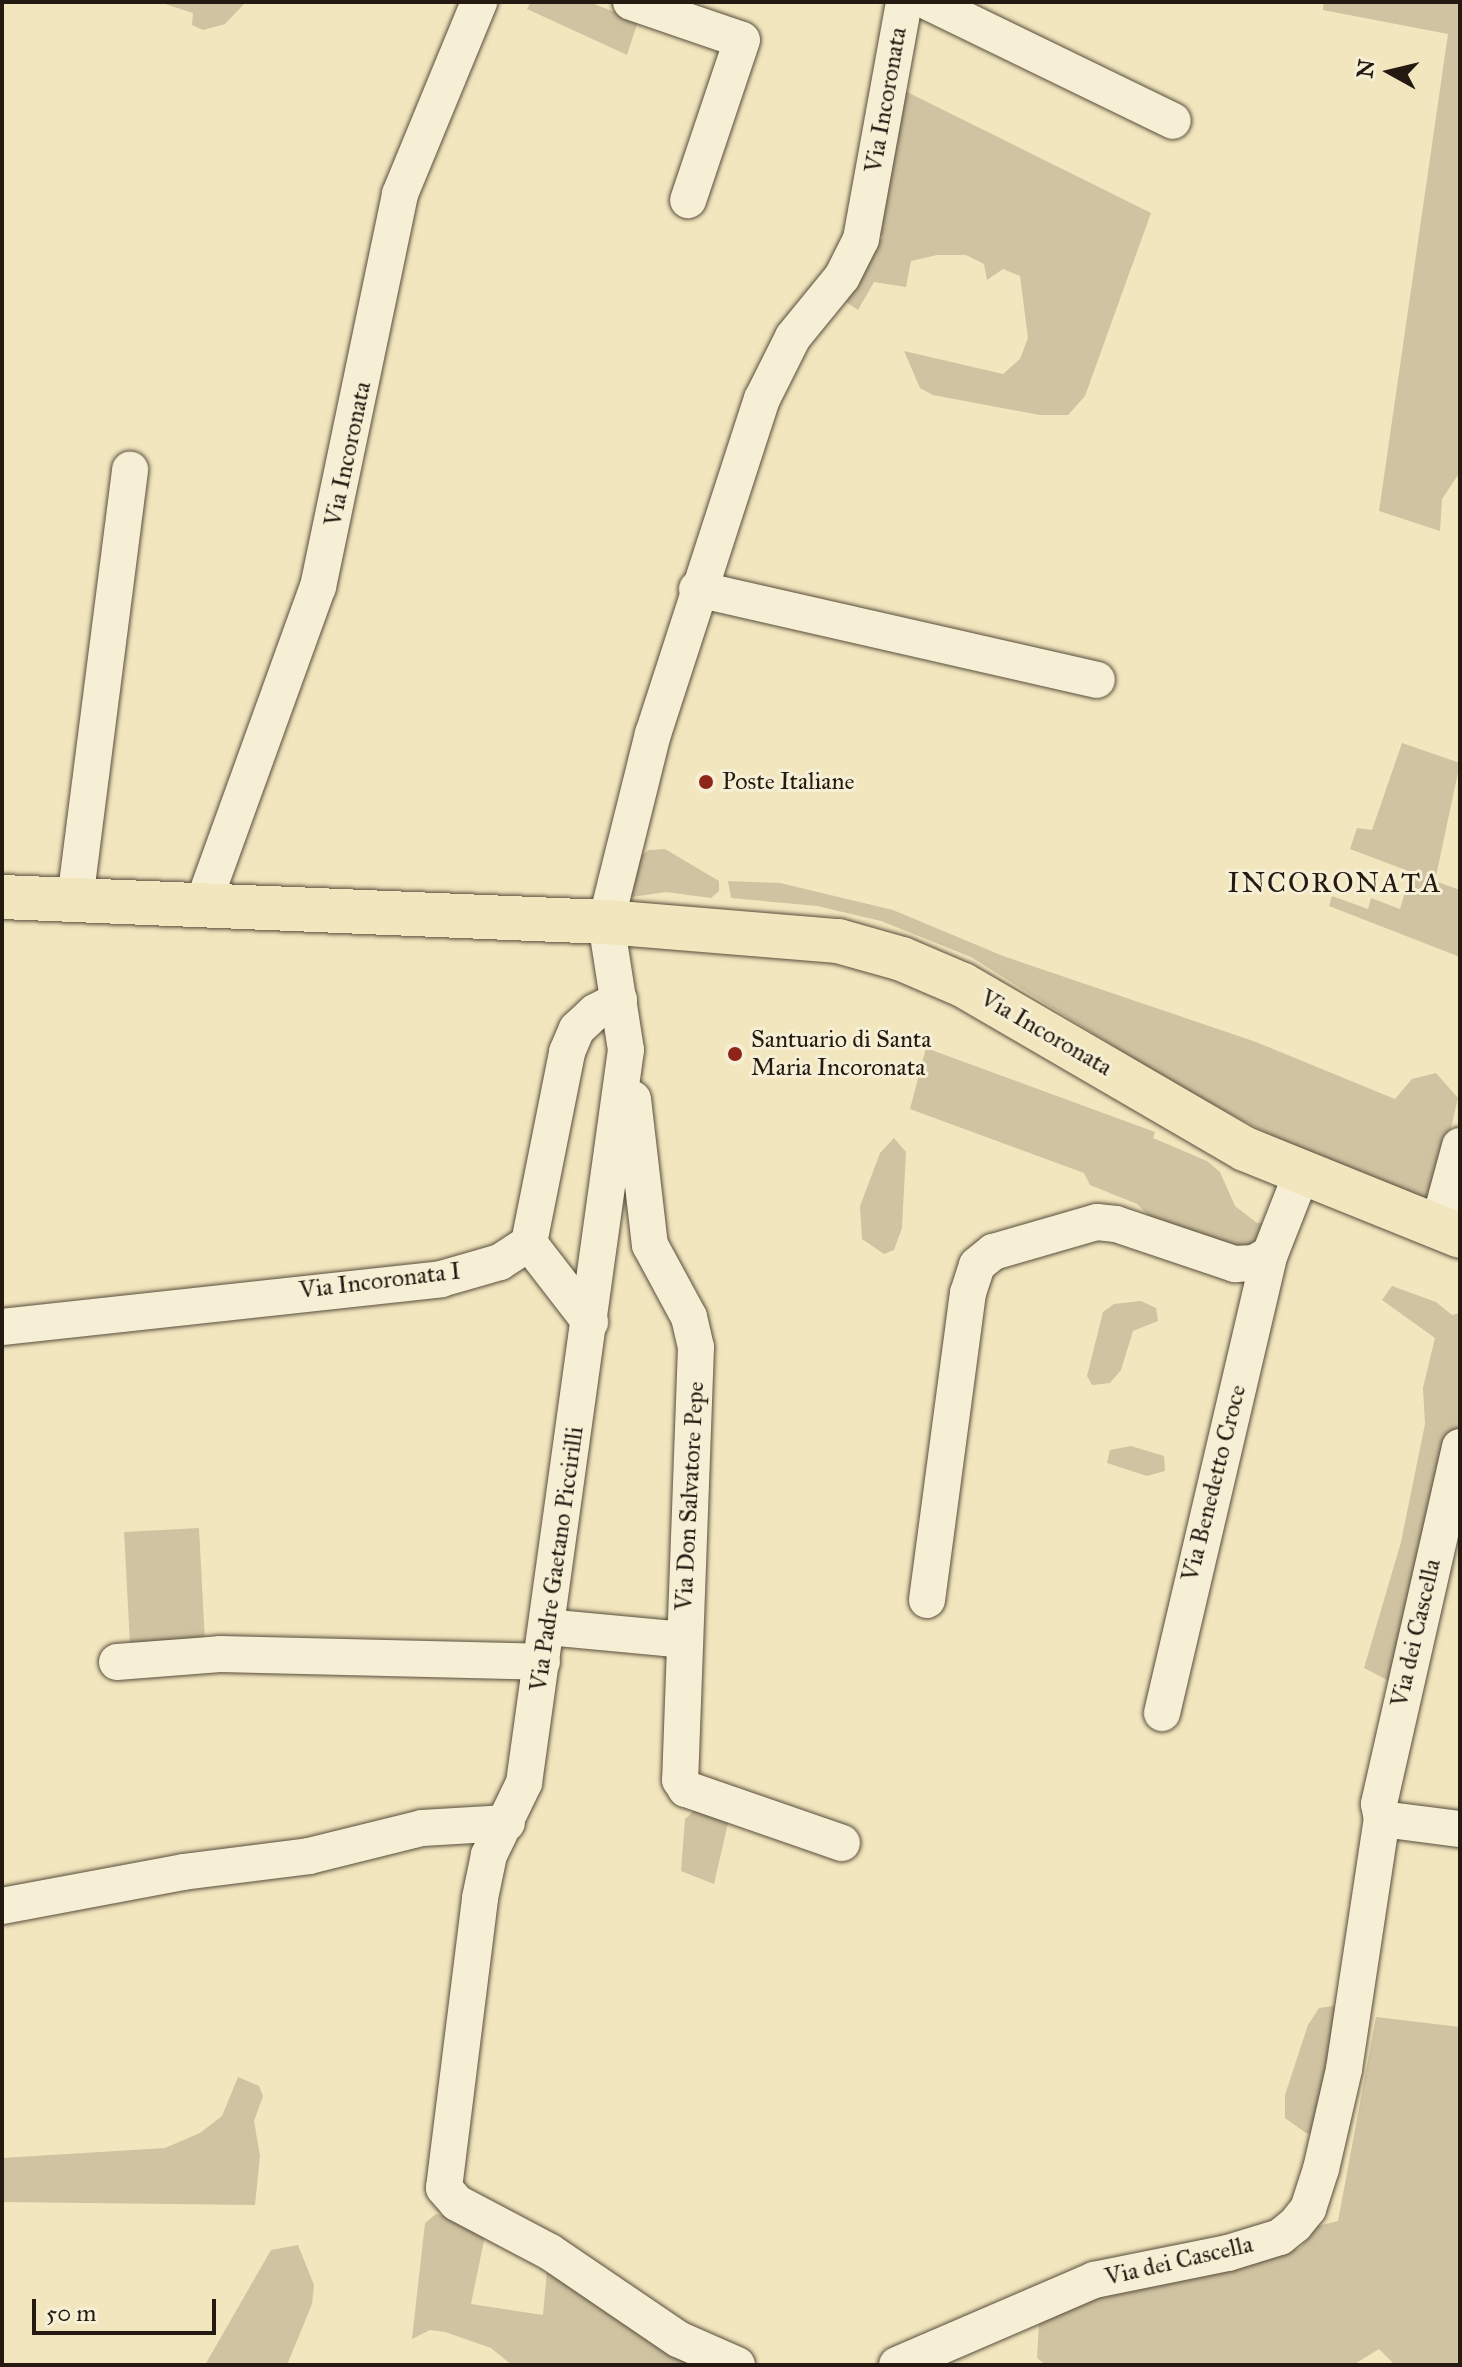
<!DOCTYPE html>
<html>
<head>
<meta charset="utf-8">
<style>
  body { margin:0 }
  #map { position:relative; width:1462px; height:2367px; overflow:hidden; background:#f2e6be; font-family:"IM FELL Great Primer",serif }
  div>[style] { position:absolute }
  .green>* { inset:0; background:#cfc3a1; transform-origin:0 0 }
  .roads { filter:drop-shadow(0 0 2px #584d3c) drop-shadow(0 0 2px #584d3c) }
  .minor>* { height:36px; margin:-18px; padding:0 18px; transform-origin:18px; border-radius:18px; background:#f7efd5 }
  .major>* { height:44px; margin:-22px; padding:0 22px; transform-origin:22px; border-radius:22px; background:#f2e6be }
  .dots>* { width:22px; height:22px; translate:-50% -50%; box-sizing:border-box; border:4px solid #f7efd5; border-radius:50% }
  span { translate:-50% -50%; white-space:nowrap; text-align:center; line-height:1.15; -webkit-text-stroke:6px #f7efd5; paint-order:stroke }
  .street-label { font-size:24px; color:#241a11 }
  .poi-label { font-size:24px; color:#241a11 }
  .left { translate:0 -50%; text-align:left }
  .quarter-label { font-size:28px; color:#241a11; letter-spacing:2px }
  .frame { position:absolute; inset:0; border:4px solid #241a11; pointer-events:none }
  .north { position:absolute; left:1350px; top:32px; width:80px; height:80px; -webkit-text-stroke:6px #f7efd5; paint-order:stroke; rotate:278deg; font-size:22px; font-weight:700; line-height:32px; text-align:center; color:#241a11 }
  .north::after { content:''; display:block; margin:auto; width:28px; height:36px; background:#241a11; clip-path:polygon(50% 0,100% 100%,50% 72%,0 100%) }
  .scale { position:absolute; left:32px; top:2299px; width:184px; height:36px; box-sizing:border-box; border:4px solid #241a11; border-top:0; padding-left:10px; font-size:24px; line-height:28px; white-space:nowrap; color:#241a11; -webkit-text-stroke:6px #f7efd5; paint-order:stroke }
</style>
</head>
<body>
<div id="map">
  <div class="green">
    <div style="clip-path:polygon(159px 2px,246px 2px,225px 24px,203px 30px,192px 25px,193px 13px)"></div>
    <div style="clip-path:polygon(531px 2px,589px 2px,638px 21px,627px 55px,527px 9px)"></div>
    <div style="clip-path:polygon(1324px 2px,1460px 2px,1460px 472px,1442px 499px,1440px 531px,1379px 511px,1448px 34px,1323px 10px)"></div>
    <div style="clip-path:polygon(901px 89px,1151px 213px,1085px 396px,1068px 415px,1040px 415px,933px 395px,920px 388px,904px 351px,1003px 374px,1020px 359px,1028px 338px,1020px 276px,1003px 269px,987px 280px,984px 264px,966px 255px,937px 255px,911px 261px,906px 287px,874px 282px,858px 310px,846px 302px,868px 254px,883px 237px,877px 233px)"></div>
    <div style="clip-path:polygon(1402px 743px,1460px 763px,1435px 881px,1460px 890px,1460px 957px,1329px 906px,1332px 896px,1368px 909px,1371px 898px,1400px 909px,1411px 872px,1350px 849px,1357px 828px,1372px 830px)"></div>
    <div style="clip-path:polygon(665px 849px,719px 881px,719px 891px,711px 898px,666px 892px,625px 898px,629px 864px,649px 850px)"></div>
    <div style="clip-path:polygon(728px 881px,780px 883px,893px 910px,1003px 956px,1256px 1042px,1395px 1099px,1412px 1079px,1436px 1073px,1458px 1098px,1432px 1208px,1307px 1154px,1179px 1087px,971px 957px,881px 921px,817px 906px,731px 898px)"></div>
    <div style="clip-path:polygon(926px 1048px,1155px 1132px,1153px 1138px,1207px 1161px,1220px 1172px,1235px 1206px,1257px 1223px,1274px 1222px,1260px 1257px,1154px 1221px,1137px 1204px,1090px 1185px,1084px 1173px,910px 1109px)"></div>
    <div style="clip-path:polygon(894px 1138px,906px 1152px,902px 1228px,894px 1250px,884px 1254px,862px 1239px,860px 1206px,880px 1153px)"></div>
    <div style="clip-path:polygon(1392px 1286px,1436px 1302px,1452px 1315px,1460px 1313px,1460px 1430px,1391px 1682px,1364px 1668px,1401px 1542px,1425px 1424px,1423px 1388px,1435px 1338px,1382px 1300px)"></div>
    <div style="clip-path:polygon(1141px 1301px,1156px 1308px,1158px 1321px,1133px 1331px,1121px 1370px,1110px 1383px,1092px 1385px,1087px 1376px,1103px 1312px,1114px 1304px)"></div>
    <div style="clip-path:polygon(1131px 1446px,1164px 1456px,1165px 1471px,1147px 1476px,1107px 1463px,1110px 1450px)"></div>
    <div style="left:199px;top:1528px;width:112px;height:75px;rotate:87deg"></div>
    <div style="clip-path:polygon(696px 1809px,721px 1815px,728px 1823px,714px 1884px,681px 1871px,685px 1819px)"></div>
    <div style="clip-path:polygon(1333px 2006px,1346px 2008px,1319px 2134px,1306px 2133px,1285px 2118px,1285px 2095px,1308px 2025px,1319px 2008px)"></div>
    <div style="clip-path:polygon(1376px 2017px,1460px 2027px,1460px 2365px,1395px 2365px,1379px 2349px,1353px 2365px,1046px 2365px,1037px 2358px,1039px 2324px,1057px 2307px,1290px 2251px,1300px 2248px,1318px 2226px,1338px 2221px)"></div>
    <div style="clip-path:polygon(238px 2077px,259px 2086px,263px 2096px,254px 2121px,260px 2156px,255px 2205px,2px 2202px,2px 2158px,165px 2148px,200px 2133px,222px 2116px)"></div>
    <div style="clip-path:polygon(436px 2214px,487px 2226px,471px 2304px,543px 2315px,548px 2259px,715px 2365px,512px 2365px,491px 2348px,445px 2332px,430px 2330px,412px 2339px,425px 2223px)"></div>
    <div style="clip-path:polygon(298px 2245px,314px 2285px,312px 2304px,287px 2365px,205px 2365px,271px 2250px)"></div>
  </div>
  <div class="roads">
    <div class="minor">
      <div style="left:631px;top:2px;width:117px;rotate:18.9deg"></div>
      <div style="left:742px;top:40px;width:169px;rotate:108.6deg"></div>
      <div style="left:928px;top:2px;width:272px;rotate:25.9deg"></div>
      <div style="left:697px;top:589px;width:410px;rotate:12.8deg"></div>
      <div style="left:75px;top:900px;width:434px;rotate:-82.7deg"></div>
      <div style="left:203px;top:904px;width:337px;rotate:-70.1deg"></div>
      <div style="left:318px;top:587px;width:401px;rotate:-78.2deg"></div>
      <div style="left:400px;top:194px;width:208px;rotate:-67.6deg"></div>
      <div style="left:633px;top:1099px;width:147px;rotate:83.4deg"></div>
      <div style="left:650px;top:1245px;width:82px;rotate:61.6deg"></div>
      <div style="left:689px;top:1317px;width:31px;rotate:77deg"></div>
      <div style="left:696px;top:1347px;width:433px;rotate:92.1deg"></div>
      <div style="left:680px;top:1780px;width:11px;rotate:56deg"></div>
      <div style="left:686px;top:1789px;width:165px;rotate:19.1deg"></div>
      <div style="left:1438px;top:1227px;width:84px;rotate:-74.8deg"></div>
      <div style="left:529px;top:1243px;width:100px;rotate:52.3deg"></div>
      <div style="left:2px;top:1327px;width:442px;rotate:-6.2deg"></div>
      <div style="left:441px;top:1279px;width:61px;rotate:-16.1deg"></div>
      <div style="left:500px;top:1262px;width:35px;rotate:-33deg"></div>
      <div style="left:529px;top:1243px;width:195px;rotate:-78.7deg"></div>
      <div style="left:567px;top:1052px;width:25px;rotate:-67deg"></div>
      <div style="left:577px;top:1029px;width:25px;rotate:-43deg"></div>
      <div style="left:595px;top:1012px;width:27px;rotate:-27deg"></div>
      <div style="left:1460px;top:1447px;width:366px;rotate:102.8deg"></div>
      <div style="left:1379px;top:1804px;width:15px;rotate:79deg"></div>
      <div style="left:1382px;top:1819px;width:79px;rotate:7.3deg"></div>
      <div style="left:927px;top:1600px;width:310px;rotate:-82.4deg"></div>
      <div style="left:968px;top:1293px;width:29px;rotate:-72deg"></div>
      <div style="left:977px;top:1265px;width:21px;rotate:-39deg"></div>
      <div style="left:993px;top:1252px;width:108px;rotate:-16.1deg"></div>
      <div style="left:1097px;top:1222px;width:19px;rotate:6deg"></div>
      <div style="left:1116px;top:1224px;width:126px;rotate:18.6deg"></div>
      <div style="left:1235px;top:1264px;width:19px;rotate:-3deg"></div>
      <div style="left:1254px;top:1263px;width:18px;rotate:-29deg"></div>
      <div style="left:1270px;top:1254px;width:85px;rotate:-68.6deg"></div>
      <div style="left:547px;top:1627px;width:138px;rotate:5.4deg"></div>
      <div style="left:117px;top:1662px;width:103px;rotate:-4.4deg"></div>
      <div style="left:220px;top:1654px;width:322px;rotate:1.4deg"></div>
      <div style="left:1162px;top:1713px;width:472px;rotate:-76.8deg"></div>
      <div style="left:2px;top:1906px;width:184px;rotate:-10.6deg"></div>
      <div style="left:183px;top:1872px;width:127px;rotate:-7.2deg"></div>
      <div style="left:309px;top:1856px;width:116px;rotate:-13.9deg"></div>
      <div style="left:422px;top:1828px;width:85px;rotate:-3.4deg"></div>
      <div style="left:737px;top:2365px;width:64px;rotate:-156.2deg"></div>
      <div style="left:678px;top:2339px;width:155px;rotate:-145.8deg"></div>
      <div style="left:550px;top:2252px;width:105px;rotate:-152.2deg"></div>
      <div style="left:457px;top:2203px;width:20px;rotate:-131deg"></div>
      <div style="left:444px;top:2188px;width:292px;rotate:-82.9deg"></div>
      <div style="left:480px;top:1898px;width:44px;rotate:-78.2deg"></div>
      <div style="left:489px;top:1855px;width:80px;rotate:-64.1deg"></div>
      <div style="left:524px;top:1783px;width:740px;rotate:-82.08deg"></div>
      <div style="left:626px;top:1050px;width:130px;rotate:-98.9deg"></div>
      <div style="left:606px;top:922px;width:194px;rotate:-76deg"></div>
      <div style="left:653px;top:734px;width:352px;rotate:-72deg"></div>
      <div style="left:762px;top:399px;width:69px;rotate:-63.4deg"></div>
      <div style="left:793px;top:337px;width:77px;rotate:-50.8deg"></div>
      <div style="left:842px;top:277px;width:42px;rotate:-63.4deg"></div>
      <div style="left:861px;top:239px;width:241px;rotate:-79.7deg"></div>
      <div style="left:897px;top:2365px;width:215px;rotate:-23.3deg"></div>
      <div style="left:1094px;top:2280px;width:137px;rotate:-11.4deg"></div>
      <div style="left:1228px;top:2253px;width:54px;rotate:-17.1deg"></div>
      <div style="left:1280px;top:2237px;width:19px;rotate:-39deg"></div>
      <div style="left:1295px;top:2225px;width:21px;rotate:-51deg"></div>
      <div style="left:1308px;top:2209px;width:42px;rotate:-72deg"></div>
      <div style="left:1321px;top:2169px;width:103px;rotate:-77deg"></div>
      <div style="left:1344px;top:2069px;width:253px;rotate:-81.4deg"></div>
    </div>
    <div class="major">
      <div style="left:2px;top:897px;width:605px;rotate:2.37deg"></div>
      <div style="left:606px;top:922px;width:233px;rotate:4.7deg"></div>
      <div style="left:838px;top:941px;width:66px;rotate:15.7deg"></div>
      <div style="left:902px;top:959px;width:66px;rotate:23.1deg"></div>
      <div style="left:963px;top:985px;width:326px;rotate:30.2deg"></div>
      <div style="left:1245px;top:1149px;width:232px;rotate:22deg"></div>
    </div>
  </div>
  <div class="dots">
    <div style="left:706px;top:782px;background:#8f2418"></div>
    <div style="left:735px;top:1054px;background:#8f2418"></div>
  </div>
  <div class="street-label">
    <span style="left:886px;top:100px;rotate:-80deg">Via Incoronata</span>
    <span style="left:348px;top:454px;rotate:-78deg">Via Incoronata</span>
    <span style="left:1046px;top:1033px;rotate:30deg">Via Incoronata</span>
    <span style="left:380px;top:1281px;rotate:-7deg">Via Incoronata I</span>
    <span style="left:1214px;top:1483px;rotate:-76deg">Via Benedetto Croce</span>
    <span style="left:690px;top:1496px;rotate:-87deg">Via Don Salvatore Pepe</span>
    <span style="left:557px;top:1559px;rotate:-82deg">Via Padre Gaetano Piccirilli</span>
    <span style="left:1416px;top:1633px;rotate:-77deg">Via dei Cascella</span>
    <span style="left:1179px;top:2261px;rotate:-13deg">Via dei Cascella</span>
  </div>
  <div class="poi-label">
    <span class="left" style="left:722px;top:782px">Poste Italiane</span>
    <span class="left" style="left:751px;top:1054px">Santuario di Santa<br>Maria Incoronata</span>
  </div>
  <div class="quarter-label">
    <span style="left:1335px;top:883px">INCORONATA</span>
  </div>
  <div class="frame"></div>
  <div class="north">N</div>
  <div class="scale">50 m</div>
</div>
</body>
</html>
